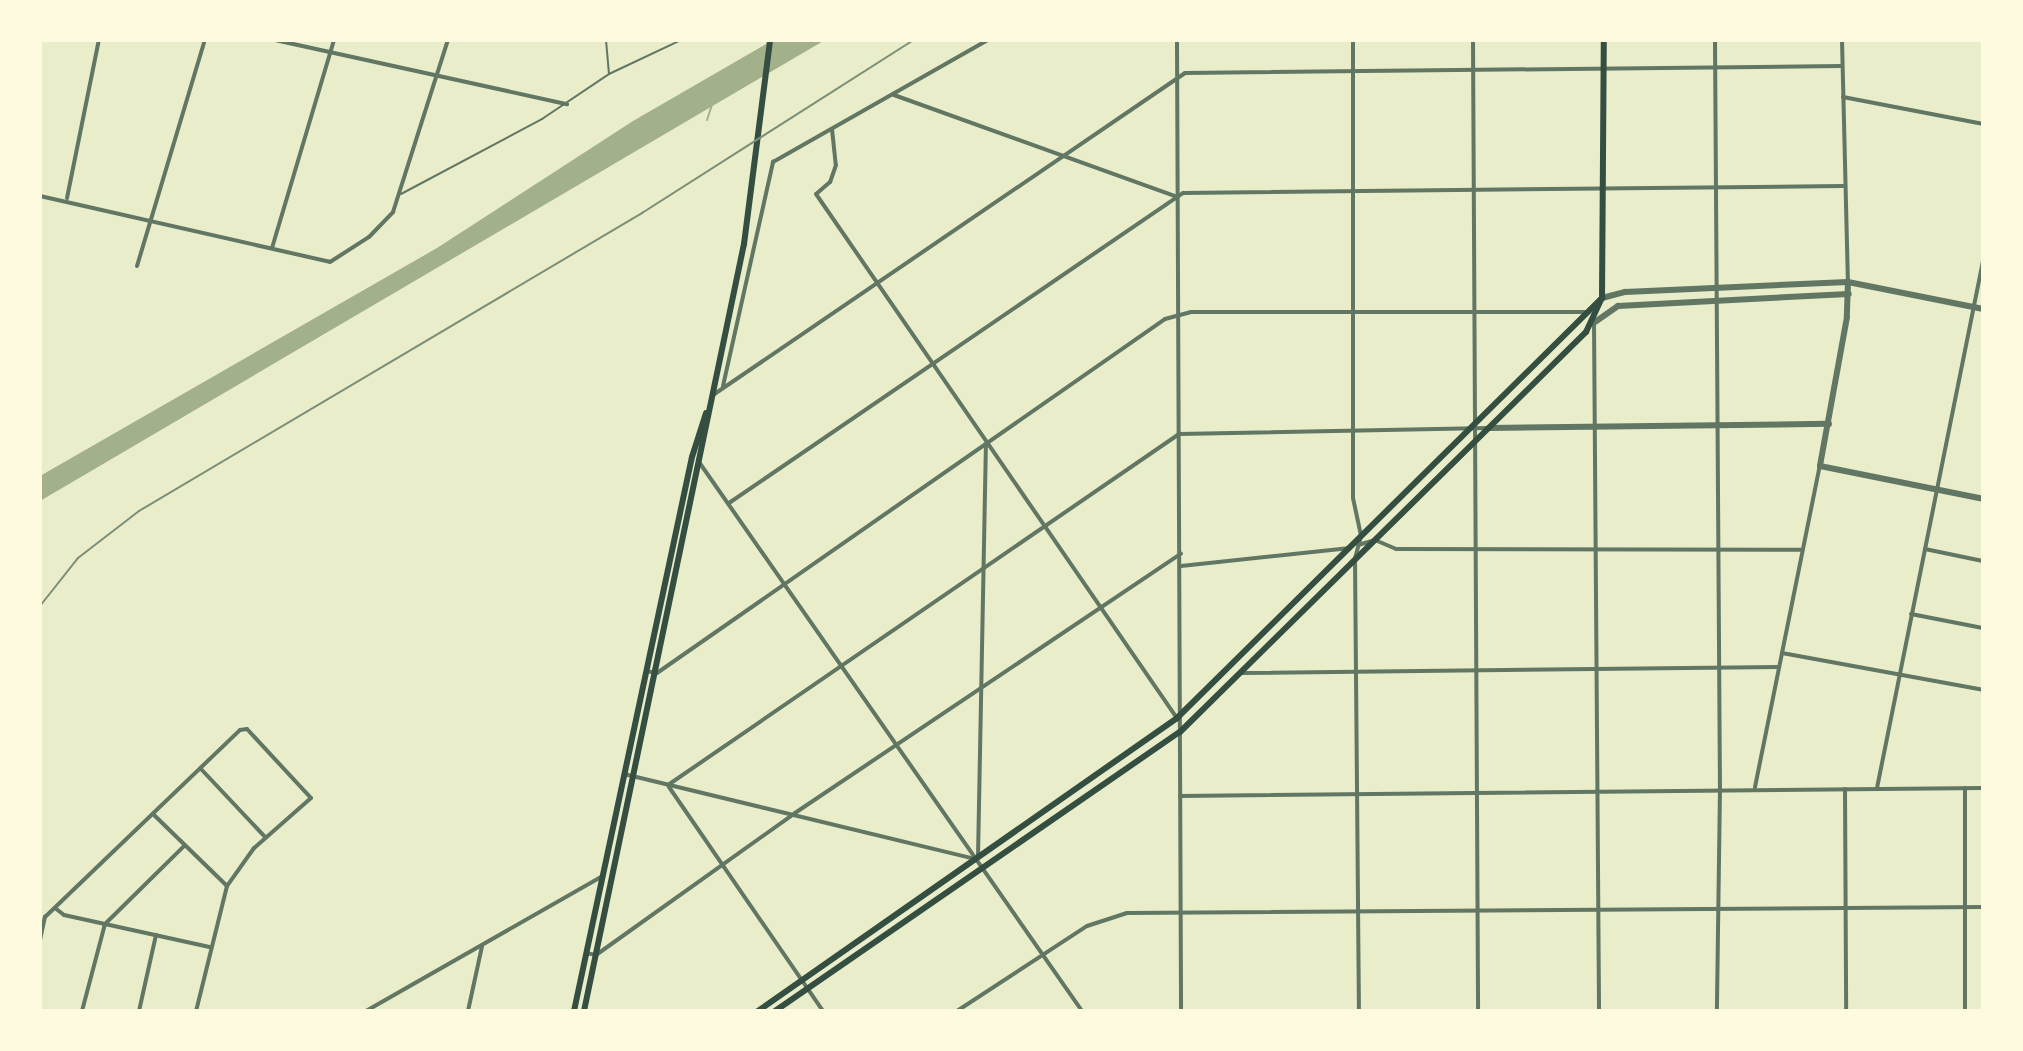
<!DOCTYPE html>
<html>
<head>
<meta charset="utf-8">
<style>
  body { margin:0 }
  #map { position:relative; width:2023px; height:1051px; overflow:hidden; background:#e9edc9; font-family:Rubik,sans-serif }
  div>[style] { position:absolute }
  .water>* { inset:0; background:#a3b18a }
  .stream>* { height:2px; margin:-1px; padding:0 1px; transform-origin:1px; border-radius:1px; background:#a3b18a }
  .service>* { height:2px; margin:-1px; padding:0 1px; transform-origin:1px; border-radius:1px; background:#617663 }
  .minor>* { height:4px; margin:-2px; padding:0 2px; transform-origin:2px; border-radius:2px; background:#617663 }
  .tertiary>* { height:6px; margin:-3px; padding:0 3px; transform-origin:3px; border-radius:3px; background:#617663 }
  .secondary>* { height:6px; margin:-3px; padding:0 3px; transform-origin:3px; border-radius:3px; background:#344e41 }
  .rail>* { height:2px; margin:-1px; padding:0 1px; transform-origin:1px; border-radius:1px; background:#7c8e77 }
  span { translate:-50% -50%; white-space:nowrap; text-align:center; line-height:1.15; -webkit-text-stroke:6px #fefae0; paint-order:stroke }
  .frame { position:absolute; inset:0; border:42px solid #fefae0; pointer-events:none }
</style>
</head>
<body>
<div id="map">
  <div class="water">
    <div style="clip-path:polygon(773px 40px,825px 40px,40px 501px,40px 476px,437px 248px,633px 121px)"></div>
  </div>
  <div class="stream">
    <div style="left:707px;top:120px;width:16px;rotate:-72deg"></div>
  </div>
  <div class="service">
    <div style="left:606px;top:40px;width:33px;rotate:85deg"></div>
    <div style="left:401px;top:194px;width:160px;rotate:-28deg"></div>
    <div style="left:542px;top:119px;width:81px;rotate:-33.9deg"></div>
    <div style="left:609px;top:74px;width:80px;rotate:-25.3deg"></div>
  </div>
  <div class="minor">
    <div style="left:275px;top:40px;width:299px;rotate:12.4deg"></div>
    <div style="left:1177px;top:40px;width:971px;rotate:89.76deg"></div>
    <div style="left:1353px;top:40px;width:458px;rotate:90deg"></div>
    <div style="left:1353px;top:498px;width:39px;rotate:78deg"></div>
    <div style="left:1361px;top:536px;width:24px;rotate:105deg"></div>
    <div style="left:1355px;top:559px;width:452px;rotate:89.5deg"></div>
    <div style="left:1473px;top:40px;width:971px;rotate:89.7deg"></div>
    <div style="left:1715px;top:40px;width:748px;rotate:89.62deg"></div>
    <div style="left:1720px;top:788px;width:223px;rotate:90.8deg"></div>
    <div style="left:1842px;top:40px;width:241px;rotate:88.6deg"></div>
    <div style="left:894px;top:95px;width:301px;rotate:19.8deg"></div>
    <div style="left:1843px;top:97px;width:143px;rotate:10.9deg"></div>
    <div style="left:832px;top:129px;width:36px;rotate:84deg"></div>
    <div style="left:836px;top:165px;width:18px;rotate:109deg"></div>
    <div style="left:830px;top:182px;width:18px;rotate:139deg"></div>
    <div style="left:816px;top:194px;width:636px;rotate:55.44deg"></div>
    <div style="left:40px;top:196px;width:297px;rotate:12.8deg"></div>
    <div style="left:330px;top:262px;width:46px;rotate:-32.7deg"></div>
    <div style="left:369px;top:237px;width:35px;rotate:-46deg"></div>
    <div style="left:393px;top:212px;width:181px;rotate:-72.3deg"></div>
    <div style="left:67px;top:198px;width:161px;rotate:-78.6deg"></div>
    <div style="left:272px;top:248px;width:217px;rotate:-73.4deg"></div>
    <div style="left:137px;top:266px;width:236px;rotate:-73.3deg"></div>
    <div style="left:1594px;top:322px;width:689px;rotate:89.58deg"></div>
    <div style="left:723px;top:386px;width:230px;rotate:-77.4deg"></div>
    <div style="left:773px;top:162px;width:247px;rotate:-29.6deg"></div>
    <div style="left:713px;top:395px;width:571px;rotate:-34.3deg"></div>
    <div style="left:1185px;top:73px;width:657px;rotate:-0.61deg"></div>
    <div style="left:699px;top:462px;width:669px;rotate:55.1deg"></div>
    <div style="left:729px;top:503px;width:550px;rotate:-34.33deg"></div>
    <div style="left:1183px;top:193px;width:660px;rotate:-0.61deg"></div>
    <div style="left:1358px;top:545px;width:18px;rotate:-16deg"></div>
    <div style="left:1375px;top:540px;width:23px;rotate:23deg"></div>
    <div style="left:1396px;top:549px;width:405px;rotate:0.1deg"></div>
    <div style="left:1925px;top:549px;width:59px;rotate:11.7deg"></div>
    <div style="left:1181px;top:566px;width:170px;rotate:-6.1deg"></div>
    <div style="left:1911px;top:614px;width:73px;rotate:11deg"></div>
    <div style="left:1782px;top:653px;width:204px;rotate:10.4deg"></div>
    <div style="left:646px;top:671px;width:11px;rotate:10deg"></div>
    <div style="left:657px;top:673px;width:619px;rotate:-34.87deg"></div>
    <div style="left:1165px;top:319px;width:27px;rotate:-15deg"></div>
    <div style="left:1191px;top:312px;width:396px"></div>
    <div style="left:1242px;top:673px;width:537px;rotate:-0.64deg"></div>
    <div style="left:201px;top:769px;width:93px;rotate:46.7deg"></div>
    <div style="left:624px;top:774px;width:362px;rotate:13.6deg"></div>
    <div style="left:668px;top:785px;width:620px;rotate:-34.48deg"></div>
    <div style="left:1179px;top:434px;width:309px;rotate:-1.1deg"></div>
    <div style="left:669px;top:787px;width:272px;rotate:55.5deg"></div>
    <div style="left:1755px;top:787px;width:328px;rotate:-78.6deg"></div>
    <div style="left:1877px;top:788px;width:538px;rotate:-78.63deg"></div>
    <div style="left:1845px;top:789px;width:222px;rotate:89.7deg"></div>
    <div style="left:1180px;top:796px;width:803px;rotate:-0.57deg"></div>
    <div style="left:153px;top:814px;width:103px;rotate:44.2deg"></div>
    <div style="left:978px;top:857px;width:411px;rotate:-88.9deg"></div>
    <div style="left:55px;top:908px;width:11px;rotate:38deg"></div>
    <div style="left:64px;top:915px;width:149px;rotate:12.4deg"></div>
    <div style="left:40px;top:940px;width:24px;rotate:-78deg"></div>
    <div style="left:45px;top:917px;width:270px;rotate:-43.8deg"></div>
    <div style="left:240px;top:730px;width:7px;rotate:-8deg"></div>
    <div style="left:247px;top:729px;width:94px;rotate:47.2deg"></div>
    <div style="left:311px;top:798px;width:76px;rotate:138.7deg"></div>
    <div style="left:254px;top:848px;width:47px;rotate:125.4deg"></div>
    <div style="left:227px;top:886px;width:129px;rotate:103.9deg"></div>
    <div style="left:586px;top:953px;width:10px;rotate:11deg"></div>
    <div style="left:596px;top:955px;width:244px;rotate:-35.5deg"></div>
    <div style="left:795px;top:813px;width:465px;rotate:-33.9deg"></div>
    <div style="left:82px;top:1011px;width:90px;rotate:-75.2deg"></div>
    <div style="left:105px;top:924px;width:112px;rotate:-44.6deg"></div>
    <div style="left:139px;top:1011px;width:78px;rotate:-77.4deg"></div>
    <div style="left:366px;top:1011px;width:273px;rotate:-29.7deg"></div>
    <div style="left:468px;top:1011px;width:66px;rotate:-77.8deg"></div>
    <div style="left:957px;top:1011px;width:155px;rotate:-33.2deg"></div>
    <div style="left:1087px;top:926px;width:42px;rotate:-18deg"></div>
    <div style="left:1127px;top:913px;width:856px;rotate:-0.4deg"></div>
    <div style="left:1965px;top:1011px;width:223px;rotate:-90deg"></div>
  </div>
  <div class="tertiary">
    <div style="left:1848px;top:282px;width:35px;rotate:92deg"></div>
    <div style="left:1847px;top:317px;width:151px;rotate:100.3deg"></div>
    <div style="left:1820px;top:466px;width:166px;rotate:11.4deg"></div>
    <div style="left:1602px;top:298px;width:24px;rotate:-15deg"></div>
    <div style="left:1625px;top:292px;width:223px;rotate:-2.6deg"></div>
    <div style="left:1848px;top:282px;width:138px;rotate:11.3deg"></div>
    <div style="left:1595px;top:322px;width:28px;rotate:-35deg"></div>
    <div style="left:1618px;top:306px;width:231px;rotate:-3deg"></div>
    <div style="left:1489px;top:428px;width:340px;rotate:-0.7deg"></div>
  </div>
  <div class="secondary">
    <div style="left:574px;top:1011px;width:566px;rotate:-77.98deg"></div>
    <div style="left:692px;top:457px;width:46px;rotate:-72.3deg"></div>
    <div style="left:584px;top:1011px;width:784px;rotate:-78.22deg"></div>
    <div style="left:744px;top:244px;width:206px;rotate:-82.7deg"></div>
    <div style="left:758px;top:1011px;width:511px;rotate:-34.96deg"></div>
    <div style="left:1177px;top:718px;width:598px;rotate:-44.66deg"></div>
    <div style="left:775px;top:1011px;width:492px;rotate:-34.6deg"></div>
    <div style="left:1180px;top:732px;width:570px;rotate:-44.57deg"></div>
    <div style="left:1586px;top:332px;width:38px;rotate:-65deg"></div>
    <div style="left:1602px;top:298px;width:258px;rotate:-89.6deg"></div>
  </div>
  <div class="rail">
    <div style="left:40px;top:606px;width:61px;rotate:-51.6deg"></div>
    <div style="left:78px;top:558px;width:77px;rotate:-37.6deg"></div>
    <div style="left:139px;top:511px;width:585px;rotate:-30.64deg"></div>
    <div style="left:642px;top:213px;width:322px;rotate:-32.5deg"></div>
  </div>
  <div class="frame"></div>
</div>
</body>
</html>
